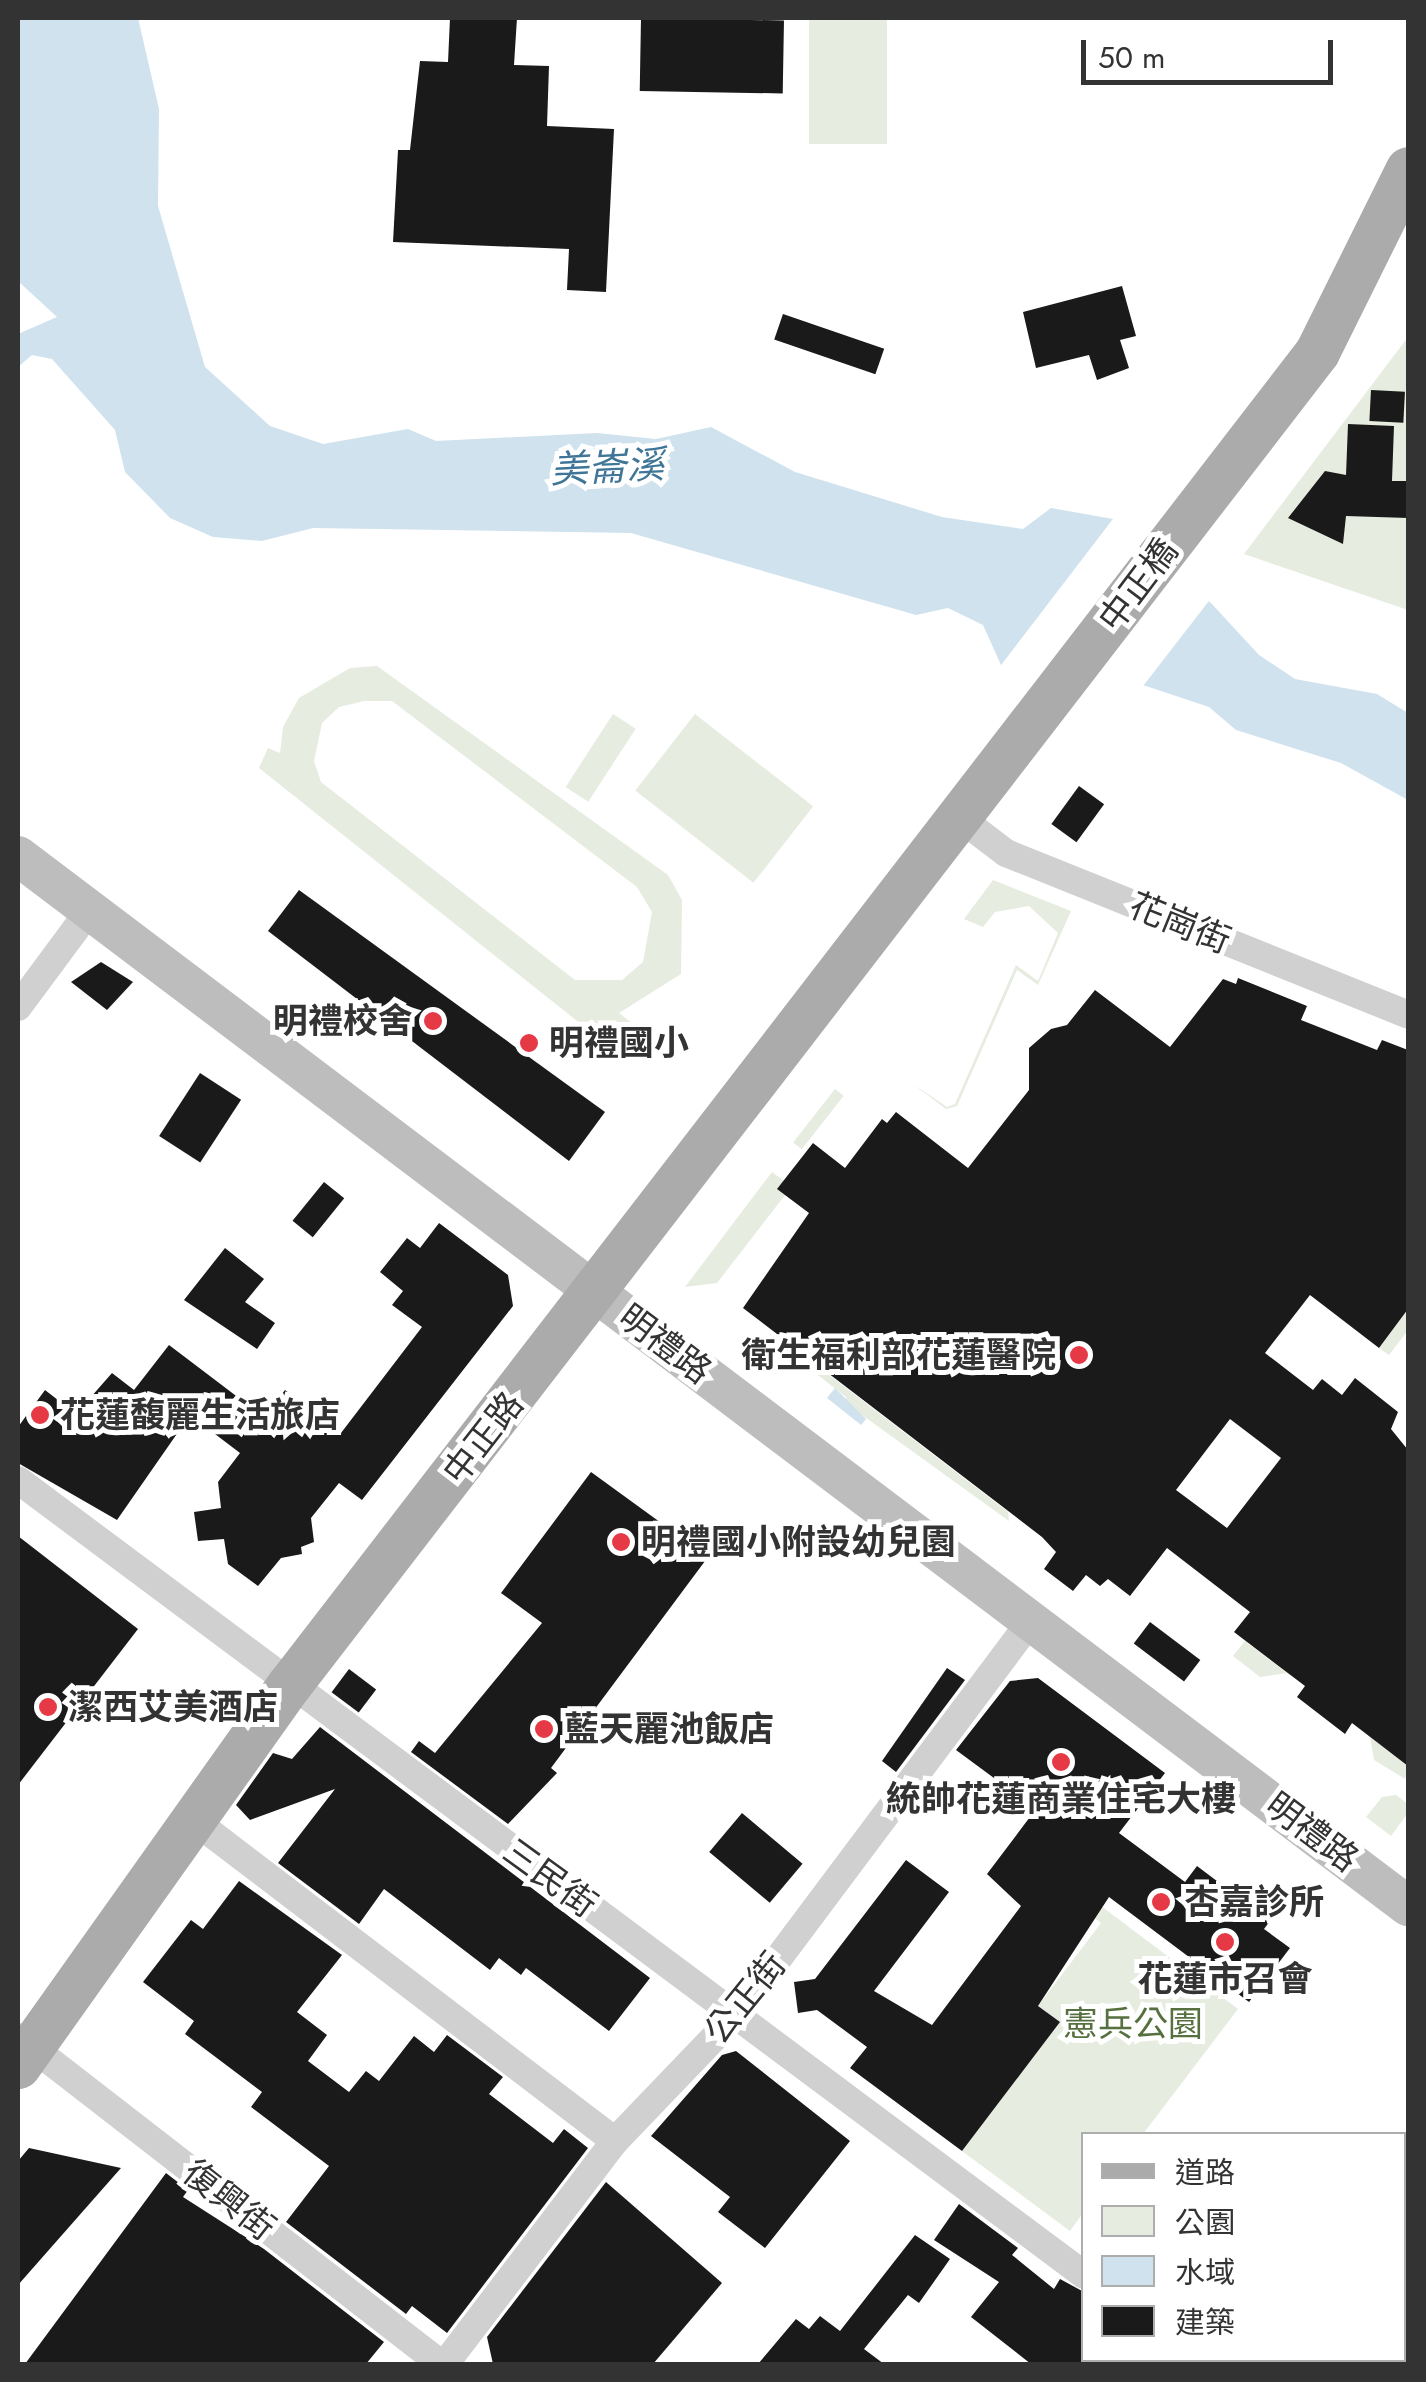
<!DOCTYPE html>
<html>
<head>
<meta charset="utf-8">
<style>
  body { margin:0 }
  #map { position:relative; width:1426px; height:2382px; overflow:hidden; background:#fff; font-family:Jost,"Noto Sans TC",sans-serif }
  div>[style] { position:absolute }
  .green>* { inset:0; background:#e6ecdf; transform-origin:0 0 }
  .water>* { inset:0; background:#cfe2ee }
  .pier>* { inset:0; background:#fff }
  .building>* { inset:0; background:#1a1a1a; transform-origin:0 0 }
  .street>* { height:28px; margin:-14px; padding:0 14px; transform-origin:14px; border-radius:14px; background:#d0d0d0 }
  .secondary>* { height:40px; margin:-20px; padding:0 20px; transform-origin:20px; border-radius:20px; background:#bdbdbd }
  .primary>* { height:45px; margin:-22.5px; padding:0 22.5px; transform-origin:22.5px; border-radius:22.5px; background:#ababab }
  .dots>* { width:28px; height:28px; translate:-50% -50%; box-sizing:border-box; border:5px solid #fff; border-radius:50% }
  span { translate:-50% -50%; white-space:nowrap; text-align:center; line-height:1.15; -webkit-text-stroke:10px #fff; paint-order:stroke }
  .street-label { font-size:35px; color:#333 }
  .poi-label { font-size:35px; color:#333; font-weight:700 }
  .right { translate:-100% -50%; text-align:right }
  .left { translate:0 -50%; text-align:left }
  .park-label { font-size:35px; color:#56703f }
  .water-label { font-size:38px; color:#3f7597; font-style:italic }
  .frame { position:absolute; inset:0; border:20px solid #333; pointer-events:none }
  .legend { position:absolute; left:1081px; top:2132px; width:325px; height:230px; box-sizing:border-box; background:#fff; border:2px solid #adadad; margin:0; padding:12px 18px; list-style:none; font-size:30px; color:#333 }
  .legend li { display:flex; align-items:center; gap:20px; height:50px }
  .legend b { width:50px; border:2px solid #adadad }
  .scale { position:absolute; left:1081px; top:40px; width:252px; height:45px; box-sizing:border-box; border:5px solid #333; border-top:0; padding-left:12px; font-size:30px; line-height:35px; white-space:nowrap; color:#333; -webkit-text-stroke:8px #fff; paint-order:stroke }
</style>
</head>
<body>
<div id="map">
  <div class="green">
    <div style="left:809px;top:18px;width:78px;height:126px"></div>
    <div style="clip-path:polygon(1408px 337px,1408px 610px,1244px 554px)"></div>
    <div style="clip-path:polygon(evenodd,377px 666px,668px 875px,682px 900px,681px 974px,619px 1013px,633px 1024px,616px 1052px,259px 768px,268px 748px,280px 753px,283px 727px,299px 698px,350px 668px,377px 666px,364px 701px,392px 701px,637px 887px,652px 912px,643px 962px,622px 980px,575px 980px,321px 782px,314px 761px,322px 723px,339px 707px,364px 701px)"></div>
    <div style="left:613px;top:714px;width:27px;height:87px;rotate:33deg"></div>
    <div style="left:695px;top:714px;width:150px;height:97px;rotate:38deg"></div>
    <div style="clip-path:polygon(993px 880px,1071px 911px,1038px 985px,1017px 970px,957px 1106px,946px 1109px,913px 1084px,947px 1107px,955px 1104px,1016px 965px,1038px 981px,1058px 933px,1029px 906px,995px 912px,983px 927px,964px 919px)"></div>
    <div style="left:835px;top:1089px;width:11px;height:68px;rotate:38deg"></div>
    <div style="clip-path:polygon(772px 1172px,784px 1181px,785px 1195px,717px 1283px,685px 1287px)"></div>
    <div style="clip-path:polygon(1408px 1309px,1408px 1330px,1389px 1355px,1379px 1348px)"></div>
    <div style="clip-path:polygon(799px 1352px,1008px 1512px,1009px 1521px,844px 1402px,846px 1397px,795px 1357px)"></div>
    <div style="clip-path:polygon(1261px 1621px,1247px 1643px,1287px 1673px,1260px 1677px,1233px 1656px)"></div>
    <div style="clip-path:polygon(1370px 1737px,1408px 1765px,1405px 1779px,1374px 1760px)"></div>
    <div style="clip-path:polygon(1396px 1795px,1408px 1804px,1408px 1813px,1391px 1836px,1366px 1817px,1382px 1797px)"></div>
    <div style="clip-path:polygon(1093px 1900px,1238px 2009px,1143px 2134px,1084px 2134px,1083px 2213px,1070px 2231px,962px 2151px,1060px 2022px,1038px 2006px,1101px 1923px,1073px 1901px)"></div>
  </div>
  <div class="water">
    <div style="clip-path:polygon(18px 18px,138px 18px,159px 109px,158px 206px,205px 367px,270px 426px,323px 444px,408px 429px,436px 441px,597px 433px,656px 439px,711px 427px,795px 472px,942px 517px,1023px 529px,1051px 508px,1113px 519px,1211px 603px,1259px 655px,1295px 679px,1377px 694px,1408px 713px,1408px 800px,1341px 763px,1236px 730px,1209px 707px,1146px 686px,1001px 665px,983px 625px,948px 608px,916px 615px,631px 533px,313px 528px,262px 541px,213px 537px,170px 518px,125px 472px,115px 430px,52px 359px,32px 355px,18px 367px,18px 334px,57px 317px,18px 281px)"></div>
    <div style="clip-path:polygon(835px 1388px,866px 1419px,861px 1425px,827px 1398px)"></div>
  </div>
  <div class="pier">
    <div style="clip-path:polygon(1116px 515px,1212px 597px,1140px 690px,998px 669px)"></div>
  </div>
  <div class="building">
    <div style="clip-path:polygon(450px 18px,517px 18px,514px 65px,549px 66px,547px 126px,614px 129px,606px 292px,567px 290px,569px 249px,393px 242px,398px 150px,410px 150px,420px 61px,448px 62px)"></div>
    <div style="left:641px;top:18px;width:143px;height:73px;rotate:1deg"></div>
    <div style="clip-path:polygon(1122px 286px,1136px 336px,1120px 340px,1129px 368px,1097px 380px,1089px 355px,1036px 368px,1023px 312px)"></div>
    <div style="left:783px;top:314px;width:107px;height:27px;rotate:19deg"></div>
    <div style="left:1371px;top:390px;width:34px;height:31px;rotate:3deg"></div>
    <div style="clip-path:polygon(1348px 424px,1394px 426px,1392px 481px,1408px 481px,1408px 518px,1346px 516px,1343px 544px,1288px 518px,1325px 471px,1346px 475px)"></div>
    <div style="left:1079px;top:786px;width:31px;height:47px;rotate:36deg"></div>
    <div style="clip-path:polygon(299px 890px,605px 1112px,569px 1161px,268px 931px)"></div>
    <div style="clip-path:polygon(101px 962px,133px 982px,107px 1010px,71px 982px)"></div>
    <div style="clip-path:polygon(evenodd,1238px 978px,1307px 1006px,1301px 1020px,1377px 1050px,1382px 1040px,1408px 1050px,1408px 1309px,1379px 1348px,1310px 1295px,1265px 1353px,1313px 1390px,1322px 1379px,1342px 1395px,1355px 1378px,1398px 1412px,1391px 1429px,1408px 1450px,1408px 1766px,1352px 1723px,1345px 1734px,1297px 1697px,1305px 1686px,1234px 1632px,1250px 1612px,1167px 1548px,1130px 1596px,1108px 1579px,1100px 1586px,1086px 1575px,1073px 1591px,1044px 1569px,1056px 1552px,1042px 1537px,743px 1308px,809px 1213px,777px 1189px,813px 1143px,845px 1168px,882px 1119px,887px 1123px,896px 1112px,968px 1168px,1029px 1090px,1029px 1048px,1051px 1029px,1067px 1025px,1095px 990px,1170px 1047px,1223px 979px,1236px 984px,1238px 978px,1230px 1419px,1281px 1458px,1227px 1528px,1176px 1490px,1230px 1419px)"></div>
    <div style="left:200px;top:1073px;width:49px;height:75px;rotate:33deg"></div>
    <div style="left:324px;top:1182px;width:26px;height:50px;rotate:39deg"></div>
    <div style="clip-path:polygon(439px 1223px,508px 1275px,513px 1306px,362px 1500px,339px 1483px,311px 1518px,314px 1542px,301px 1547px,302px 1554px,281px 1558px,258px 1586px,228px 1564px,224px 1539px,198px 1541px,194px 1512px,221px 1508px,218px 1482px,240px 1453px,190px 1415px,117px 1520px,18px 1463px,18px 1427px,45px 1390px,76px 1414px,112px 1373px,134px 1390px,169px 1345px,264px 1417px,285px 1390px,341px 1433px,422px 1327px,392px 1305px,403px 1291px,380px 1272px,407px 1238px,420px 1248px)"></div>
    <div style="clip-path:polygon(225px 1248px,264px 1279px,245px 1302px,275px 1323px,257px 1349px,184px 1300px)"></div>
    <div style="clip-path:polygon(591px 1472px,708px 1557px,551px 1768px,557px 1773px,508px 1824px,411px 1752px,419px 1741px,435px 1753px,542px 1623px,501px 1593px)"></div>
    <div style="clip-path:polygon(18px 1536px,138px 1629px,18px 1785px)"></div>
    <div style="left:1150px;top:1622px;width:63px;height:27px;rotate:37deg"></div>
    <div style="clip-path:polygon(947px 1668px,965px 1680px,896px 1772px,882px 1761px)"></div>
    <div style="left:349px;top:1669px;width:34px;height:29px;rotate:37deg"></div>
    <div style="clip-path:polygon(1038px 1678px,1165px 1773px,1119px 1833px,1185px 1882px,1197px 1866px,1270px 1921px,1264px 1929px,1290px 1948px,1249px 2002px,1109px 1897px,1038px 2006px,1060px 2022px,962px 2151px,850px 2068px,867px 2047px,817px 2010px,798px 2013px,794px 1982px,815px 1979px,906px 1860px,949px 1892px,874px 1991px,932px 2025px,1021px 1906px,987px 1874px,1036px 1809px,956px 1750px,1010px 1681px)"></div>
    <div style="clip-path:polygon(320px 1727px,650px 1978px,609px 2031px,526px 1968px,521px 1975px,499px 1958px,490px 1970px,384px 1889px,359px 1924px,278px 1863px,335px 1789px,250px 1820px,236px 1805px,273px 1753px,292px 1759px)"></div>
    <div style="left:742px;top:1813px;width:79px;height:51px;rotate:40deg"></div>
    <div style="clip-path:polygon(239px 1881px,342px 1955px,297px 2012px,327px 2035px,308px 2061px,349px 2092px,366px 2071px,379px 2081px,414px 2036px,434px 2052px,447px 2035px,503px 2077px,489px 2094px,553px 2143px,564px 2129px,588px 2148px,447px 2333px,412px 2306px,406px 2314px,286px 2222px,329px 2166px,251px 2107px,262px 2092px,185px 2034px,194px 2021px,143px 1982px,191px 1920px,203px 1929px)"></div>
    <div style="clip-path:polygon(736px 2051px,850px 2141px,765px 2248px,718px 2212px,730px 2197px,651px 2136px,722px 2055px)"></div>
    <div style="clip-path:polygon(29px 2148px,121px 2168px,18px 2285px,18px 2161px)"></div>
    <div style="clip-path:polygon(166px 2173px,188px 2190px,183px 2197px,264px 2249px,384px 2342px,366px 2364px,25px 2364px)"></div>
    <div style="clip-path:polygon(606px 2182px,722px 2283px,653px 2364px,493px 2364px,487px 2337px)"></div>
    <div style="clip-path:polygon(959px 2204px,1018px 2248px,1012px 2255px,1054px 2289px,1060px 2279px,1084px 2292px,1084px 2360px,1121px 2364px,1031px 2364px,971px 2317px,999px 2282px,934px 2240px)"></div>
    <div style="clip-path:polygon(915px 2235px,950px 2259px,919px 2303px,908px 2295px,864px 2349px,884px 2364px,758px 2364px,796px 2319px,809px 2329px,820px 2316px,840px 2331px)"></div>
  </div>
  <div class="street">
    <div style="left:960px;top:818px;width:58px;rotate:37.3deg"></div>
    <div style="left:1006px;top:853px;width:433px;rotate:21.9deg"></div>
    <div style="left:18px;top:1007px;width:119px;rotate:-53.5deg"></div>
    <div style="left:18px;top:1480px;width:1330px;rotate:36.71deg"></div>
    <div style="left:191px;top:1818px;width:533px;rotate:37.3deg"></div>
    <div style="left:19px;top:2037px;width:534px;rotate:37.77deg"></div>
    <div style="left:1197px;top:2360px;width:7px;rotate:34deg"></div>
    <div style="left:445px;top:2364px;width:280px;rotate:-52.7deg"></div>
    <div style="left:615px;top:2141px;width:175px;rotate:-46.2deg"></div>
    <div style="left:736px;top:2015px;width:494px;rotate:-53.2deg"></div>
  </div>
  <div class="secondary">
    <div style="left:18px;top:856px;width:1742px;rotate:37.07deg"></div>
    <div style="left:1404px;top:2191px;width:7px;rotate:-56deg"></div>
    <div style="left:1266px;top:2364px;width:6px;rotate:-45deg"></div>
  </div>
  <div class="primary">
    <div style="left:18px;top:2066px;width:468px;rotate:-54.6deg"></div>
    <div style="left:289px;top:1685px;width:1683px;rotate:-52.36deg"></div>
    <div style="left:1317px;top:352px;width:204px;rotate:-63.6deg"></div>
  </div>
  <div class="dots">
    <div style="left:433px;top:1021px;background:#e63946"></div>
    <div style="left:529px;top:1043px;background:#e63946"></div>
    <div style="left:1079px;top:1355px;background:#e63946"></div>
    <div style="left:40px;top:1415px;background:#e63946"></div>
    <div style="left:621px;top:1542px;background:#e63946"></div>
    <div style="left:48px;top:1707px;background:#e63946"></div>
    <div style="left:544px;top:1729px;background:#e63946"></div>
    <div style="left:1061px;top:1762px;background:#e63946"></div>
    <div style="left:1161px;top:1902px;background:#e63946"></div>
    <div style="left:1225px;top:1942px;background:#e63946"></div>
  </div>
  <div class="street-label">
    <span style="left:1138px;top:585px;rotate:-53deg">中正橋</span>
    <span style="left:1180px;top:923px;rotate:22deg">花崗街</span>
    <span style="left:665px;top:1344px;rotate:37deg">明禮路</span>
    <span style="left:483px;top:1438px;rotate:-52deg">中正路</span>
    <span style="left:1312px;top:1832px;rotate:37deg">明禮路</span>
    <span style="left:550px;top:1878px;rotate:36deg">三民街</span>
    <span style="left:745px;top:1998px;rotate:-51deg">公正街</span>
    <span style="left:229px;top:2200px;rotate:38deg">復興街</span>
  </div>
  <div class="poi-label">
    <span class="right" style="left:413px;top:1021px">明禮校舍</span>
    <span class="left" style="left:549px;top:1043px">明禮國小</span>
    <span class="right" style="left:1056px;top:1355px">衛生福利部花蓮醫院</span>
    <span class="left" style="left:60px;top:1415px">花蓮馥麗生活旅店</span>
    <span class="left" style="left:641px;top:1542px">明禮國小附設幼兒園</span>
    <span class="left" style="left:68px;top:1707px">潔西艾美酒店</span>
    <span class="left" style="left:564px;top:1729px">藍天麗池飯店</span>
    <span style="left:1061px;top:1799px">統帥花蓮商業住宅大樓</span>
    <span class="left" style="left:1184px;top:1902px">杏嘉診所</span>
    <span style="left:1225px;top:1979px">花蓮市召會</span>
  </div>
  <div class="park-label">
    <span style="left:1133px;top:2024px">憲兵公園</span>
  </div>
  <div class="water-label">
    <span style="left:607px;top:467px;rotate:-3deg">美崙溪</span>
  </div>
  <div class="frame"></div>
  <ul class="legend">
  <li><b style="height:12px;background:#ababab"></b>道路</li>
  <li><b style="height:28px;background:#e6ecdf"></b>公園</li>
  <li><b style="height:28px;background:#cfe2ee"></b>水域</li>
  <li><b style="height:28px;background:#1a1a1a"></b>建築</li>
  </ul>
  <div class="scale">50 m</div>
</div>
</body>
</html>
